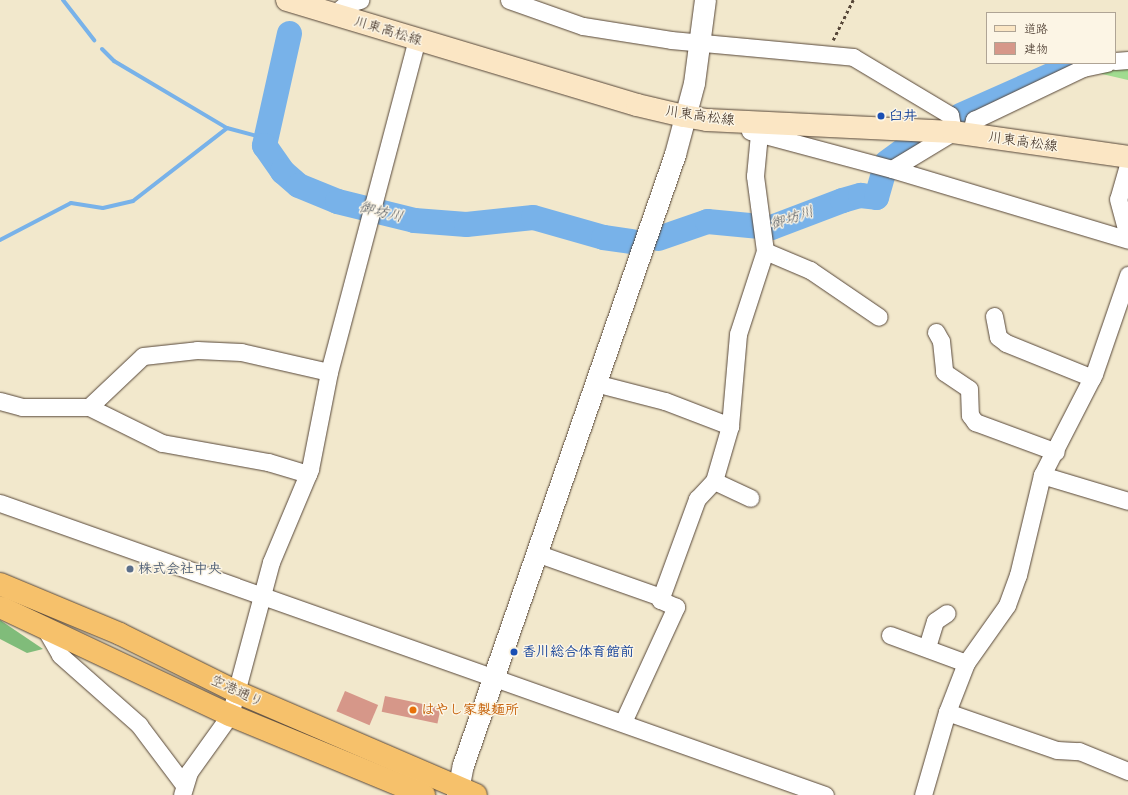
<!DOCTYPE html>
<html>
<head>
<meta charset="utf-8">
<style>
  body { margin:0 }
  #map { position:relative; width:1128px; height:795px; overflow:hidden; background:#f2e8cc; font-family:"Balsamiq Sans","Klee One",sans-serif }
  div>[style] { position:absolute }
  .green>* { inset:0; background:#a1dc90 }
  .forest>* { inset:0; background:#80bc7a }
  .stream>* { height:4px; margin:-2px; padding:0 2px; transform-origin:2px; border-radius:2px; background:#78b2e9 }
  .river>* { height:25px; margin:-12.5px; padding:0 12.5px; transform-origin:12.5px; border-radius:12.5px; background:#78b2e9 }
  .building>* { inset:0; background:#d69789; transform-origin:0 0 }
  .path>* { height:2.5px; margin-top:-1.25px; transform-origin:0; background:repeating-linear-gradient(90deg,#564638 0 3px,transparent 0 6px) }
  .roads { filter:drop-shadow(0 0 1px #564638) drop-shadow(0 0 1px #564638) }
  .minor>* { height:17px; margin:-8.5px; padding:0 8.5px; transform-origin:8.5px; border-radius:8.5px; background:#fff }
  .tertiary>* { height:21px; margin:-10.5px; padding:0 10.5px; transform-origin:10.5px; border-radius:10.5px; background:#fff }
  .secondary>* { height:22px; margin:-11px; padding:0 11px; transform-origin:11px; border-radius:11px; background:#fbe6c4 }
  .trunk>* { height:22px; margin:-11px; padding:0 11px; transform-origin:11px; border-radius:11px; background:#f6c16b }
  .dots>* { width:11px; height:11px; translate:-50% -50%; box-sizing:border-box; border:2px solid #fcf5e5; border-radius:50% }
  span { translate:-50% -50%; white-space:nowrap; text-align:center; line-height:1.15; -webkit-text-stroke:3px #fcf5e5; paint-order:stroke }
  .street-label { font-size:14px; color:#3b2a1e }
  .transit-label { font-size:14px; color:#164399; font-weight:700 }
  .left { translate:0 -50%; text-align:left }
  .service-label { font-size:14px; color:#4e5e75; font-weight:700 }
  .food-label { font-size:14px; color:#c56008; font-weight:700 }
  .water-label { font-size:15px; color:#4d535b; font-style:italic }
  .legend { position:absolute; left:986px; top:12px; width:130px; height:52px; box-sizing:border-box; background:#fcf5e5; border:1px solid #afa495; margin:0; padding:5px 7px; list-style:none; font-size:12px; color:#3b2a1e }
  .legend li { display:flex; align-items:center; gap:8px; height:20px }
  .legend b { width:20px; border:1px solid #afa495 }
</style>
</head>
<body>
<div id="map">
  <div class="green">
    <div style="clip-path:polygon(1128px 63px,1128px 80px,1089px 71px)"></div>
  </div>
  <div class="forest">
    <div style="clip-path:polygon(0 620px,43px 649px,27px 653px,0 639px)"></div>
  </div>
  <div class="stream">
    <div style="left:63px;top:0;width:51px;rotate:52.2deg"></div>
    <div style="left:102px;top:49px;width:17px;rotate:45deg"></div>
    <div style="left:114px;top:61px;width:131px;rotate:30.7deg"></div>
    <div style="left:0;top:240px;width:80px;rotate:-27.5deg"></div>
    <div style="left:71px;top:203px;width:32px;rotate:9deg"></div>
    <div style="left:103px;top:208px;width:31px;rotate:-13deg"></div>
    <div style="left:133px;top:201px;width:119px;rotate:-37.8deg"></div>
    <div style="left:227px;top:128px;width:39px;rotate:15deg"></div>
  </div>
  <div class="river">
    <div style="left:289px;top:33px;width:115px;rotate:102.6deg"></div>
    <div style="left:264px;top:145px;width:32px;rotate:55deg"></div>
    <div style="left:282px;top:171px;width:21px;rotate:41deg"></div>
    <div style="left:298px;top:185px;width:42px;rotate:22.3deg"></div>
    <div style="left:337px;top:201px;width:79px;rotate:13.9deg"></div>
    <div style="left:414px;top:220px;width:52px;rotate:4.4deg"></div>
    <div style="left:466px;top:224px;width:67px;rotate:-6deg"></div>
    <div style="left:533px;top:217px;width:73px;rotate:15.9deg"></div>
    <div style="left:603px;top:237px;width:29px;rotate:8deg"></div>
    <div style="left:960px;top:115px;width:128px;rotate:-24deg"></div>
    <div style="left:886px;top:162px;width:27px;rotate:-36deg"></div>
    <div style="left:658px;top:238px;width:52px;rotate:-19.1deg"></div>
    <div style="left:707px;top:221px;width:64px;rotate:5.4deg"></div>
    <div style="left:771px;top:227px;width:76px;rotate:-20.8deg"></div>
    <div style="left:842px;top:200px;width:19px;rotate:-16deg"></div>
    <div style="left:860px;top:195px;width:16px;rotate:7deg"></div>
    <div style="left:876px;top:197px;width:26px;rotate:-74deg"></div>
  </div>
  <div class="building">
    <div style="left:345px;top:691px;width:36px;height:22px;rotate:23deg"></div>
    <div style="left:385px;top:696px;width:57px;height:16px;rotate:12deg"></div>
  </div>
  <div class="path">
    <div style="left:833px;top:40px;width:45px;rotate:-63.4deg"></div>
  </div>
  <div class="roads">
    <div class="minor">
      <div style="left:509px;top:0;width:78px;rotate:19.4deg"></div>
      <div style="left:583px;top:26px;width:89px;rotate:9deg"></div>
      <div style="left:671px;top:40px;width:183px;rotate:5.3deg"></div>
      <div style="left:853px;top:57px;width:113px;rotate:30.9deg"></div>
      <div style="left:950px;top:115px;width:17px;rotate:80deg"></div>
      <div style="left:953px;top:132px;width:71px;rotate:148.8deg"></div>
      <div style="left:334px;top:14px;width:16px;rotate:-40deg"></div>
      <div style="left:346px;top:4px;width:15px;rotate:-16deg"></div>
      <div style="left:1115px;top:61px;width:13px;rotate:-4deg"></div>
      <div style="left:750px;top:131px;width:147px;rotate:15deg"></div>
      <div style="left:892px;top:169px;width:246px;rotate:16.7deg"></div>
      <div style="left:970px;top:135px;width:16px;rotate:-75deg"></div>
      <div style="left:974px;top:120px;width:121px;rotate:-25.5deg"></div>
      <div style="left:1083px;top:68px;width:24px;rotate:-12deg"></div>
      <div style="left:1128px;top:165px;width:35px;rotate:106deg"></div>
      <div style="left:1118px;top:199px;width:39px;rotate:75deg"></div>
      <div style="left:765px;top:251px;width:49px;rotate:22.9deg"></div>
      <div style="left:810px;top:270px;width:83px;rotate:34.3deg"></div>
      <div style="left:994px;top:316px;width:21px;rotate:79deg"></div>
      <div style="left:998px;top:337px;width:10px;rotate:37deg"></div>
      <div style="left:1006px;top:343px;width:93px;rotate:22.1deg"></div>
      <div style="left:936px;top:332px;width:10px;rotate:61deg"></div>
      <div style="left:941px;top:341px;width:31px;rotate:84deg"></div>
      <div style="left:944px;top:372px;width:30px;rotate:34deg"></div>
      <div style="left:969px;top:389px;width:26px;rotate:88deg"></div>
      <div style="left:970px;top:415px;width:9px;rotate:54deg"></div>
      <div style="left:975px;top:422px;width:86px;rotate:20.3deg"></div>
      <div style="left:595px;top:383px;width:72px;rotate:14.4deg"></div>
      <div style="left:665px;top:401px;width:70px;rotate:21deg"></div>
      <div style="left:0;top:401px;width:23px;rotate:15deg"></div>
      <div style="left:22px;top:407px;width:67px"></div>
      <div style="left:89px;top:407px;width:74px;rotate:-43.4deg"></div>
      <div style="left:143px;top:356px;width:54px;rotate:-6.3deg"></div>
      <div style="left:197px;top:350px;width:44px;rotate:2.6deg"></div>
      <div style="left:241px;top:352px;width:90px;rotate:12.8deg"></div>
      <div style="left:89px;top:407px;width:81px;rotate:26.3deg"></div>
      <div style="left:162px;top:443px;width:108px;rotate:10.2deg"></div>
      <div style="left:268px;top:462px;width:42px;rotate:16.7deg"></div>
      <div style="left:1042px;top:475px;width:90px;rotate:16.8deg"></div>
      <div style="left:714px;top:481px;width:40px;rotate:25deg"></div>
      <div style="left:0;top:503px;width:875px;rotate:19.49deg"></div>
      <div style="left:536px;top:553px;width:133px;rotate:19.4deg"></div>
      <div style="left:43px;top:625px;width:34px;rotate:60deg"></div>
      <div style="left:60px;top:655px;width:106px;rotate:41.5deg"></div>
      <div style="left:139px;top:725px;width:75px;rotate:53.1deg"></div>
      <div style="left:890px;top:635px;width:81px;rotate:20.2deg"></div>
      <div style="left:927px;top:647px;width:27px;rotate:-73deg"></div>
      <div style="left:935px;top:621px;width:14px;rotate:-34deg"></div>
      <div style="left:947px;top:712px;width:116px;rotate:19.1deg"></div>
      <div style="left:1057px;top:750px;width:22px;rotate:3deg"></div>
      <div style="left:1079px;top:751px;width:53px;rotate:22.2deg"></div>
      <div style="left:623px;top:722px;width:127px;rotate:-65.3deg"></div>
      <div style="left:676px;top:607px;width:17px;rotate:-156deg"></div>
      <div style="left:660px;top:600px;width:108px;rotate:-69.9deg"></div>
      <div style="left:697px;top:499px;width:25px;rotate:-47deg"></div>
      <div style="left:714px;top:481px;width:57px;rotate:-73.8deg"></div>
      <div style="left:730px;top:426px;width:92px;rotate:-85deg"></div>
      <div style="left:738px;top:334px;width:87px;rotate:-72deg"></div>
      <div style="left:765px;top:251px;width:76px;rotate:-97.6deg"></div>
      <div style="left:755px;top:176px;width:42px;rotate:-84.6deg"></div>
      <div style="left:182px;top:795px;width:24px;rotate:-73deg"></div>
      <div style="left:189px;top:772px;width:70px;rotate:-54.3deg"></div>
      <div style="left:230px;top:715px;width:158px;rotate:-75deg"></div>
      <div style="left:271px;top:562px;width:101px;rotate:-67.2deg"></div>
      <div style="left:310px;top:469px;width:99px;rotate:-78.9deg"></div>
      <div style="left:329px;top:372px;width:343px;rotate:-75.2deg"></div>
      <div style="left:923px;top:795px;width:86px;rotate:-73.9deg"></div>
      <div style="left:947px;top:712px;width:53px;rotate:-68.8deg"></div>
      <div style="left:966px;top:663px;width:71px;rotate:-54.7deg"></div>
      <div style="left:1007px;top:605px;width:32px;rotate:-70deg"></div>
      <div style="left:1018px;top:575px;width:103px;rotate:-76.5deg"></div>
      <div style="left:1042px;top:475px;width:114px;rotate:-62.8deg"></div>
      <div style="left:1094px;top:374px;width:105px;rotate:-71deg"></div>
    </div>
    <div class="tertiary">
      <div style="left:457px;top:795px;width:31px;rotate:-79deg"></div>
      <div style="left:463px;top:765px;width:647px;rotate:-70.86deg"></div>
      <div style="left:675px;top:154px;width:73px;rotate:-75deg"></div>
      <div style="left:694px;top:83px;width:84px;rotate:-82.5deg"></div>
    </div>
    <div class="secondary">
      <div style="left:287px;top:0;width:365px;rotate:16.7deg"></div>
      <div style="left:637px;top:105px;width:48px;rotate:13.2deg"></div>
      <div style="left:684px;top:116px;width:23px;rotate:10deg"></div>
      <div style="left:707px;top:120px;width:246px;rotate:2.8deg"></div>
      <div style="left:953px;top:132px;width:177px;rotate:8.1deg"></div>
    </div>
    <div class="trunk">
      <div style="left:0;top:584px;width:130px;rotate:22.6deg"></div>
      <div style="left:120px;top:634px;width:131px;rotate:26.4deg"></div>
      <div style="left:237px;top:692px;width:260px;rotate:23.3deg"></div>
      <div style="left:0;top:607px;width:254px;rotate:25.2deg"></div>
      <div style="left:230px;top:715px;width:210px;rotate:22.4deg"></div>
    </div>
  </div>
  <div class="dots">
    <div style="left:881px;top:116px;background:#1a4fb4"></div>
    <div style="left:130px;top:569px;background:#5c6f8a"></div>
    <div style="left:514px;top:652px;background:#1a4fb4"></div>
    <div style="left:413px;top:710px;background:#e8710a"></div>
  </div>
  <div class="street-label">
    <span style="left:388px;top:31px;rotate:17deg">川東高松線</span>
    <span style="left:700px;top:116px;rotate:8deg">川東高松線</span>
    <span style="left:1023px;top:142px;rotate:8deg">川東高松線</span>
    <span style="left:237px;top:691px;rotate:25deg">空港通り</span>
  </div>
  <div class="transit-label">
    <span class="left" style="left:889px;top:116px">臼井</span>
    <span class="left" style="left:522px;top:652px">香川総合体育館前</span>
  </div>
  <div class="service-label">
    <span class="left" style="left:138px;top:569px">株式会社中央</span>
  </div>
  <div class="food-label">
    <span class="left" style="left:421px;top:710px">はやし家製麺所</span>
  </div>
  <div class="water-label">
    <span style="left:381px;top:212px;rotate:14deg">御坊川</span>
    <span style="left:792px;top:218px;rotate:-18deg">御坊川</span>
  </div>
  <ul class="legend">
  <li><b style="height:5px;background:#fbe6c4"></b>道路</li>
  <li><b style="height:11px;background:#d69789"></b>建物</li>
  </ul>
</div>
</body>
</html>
